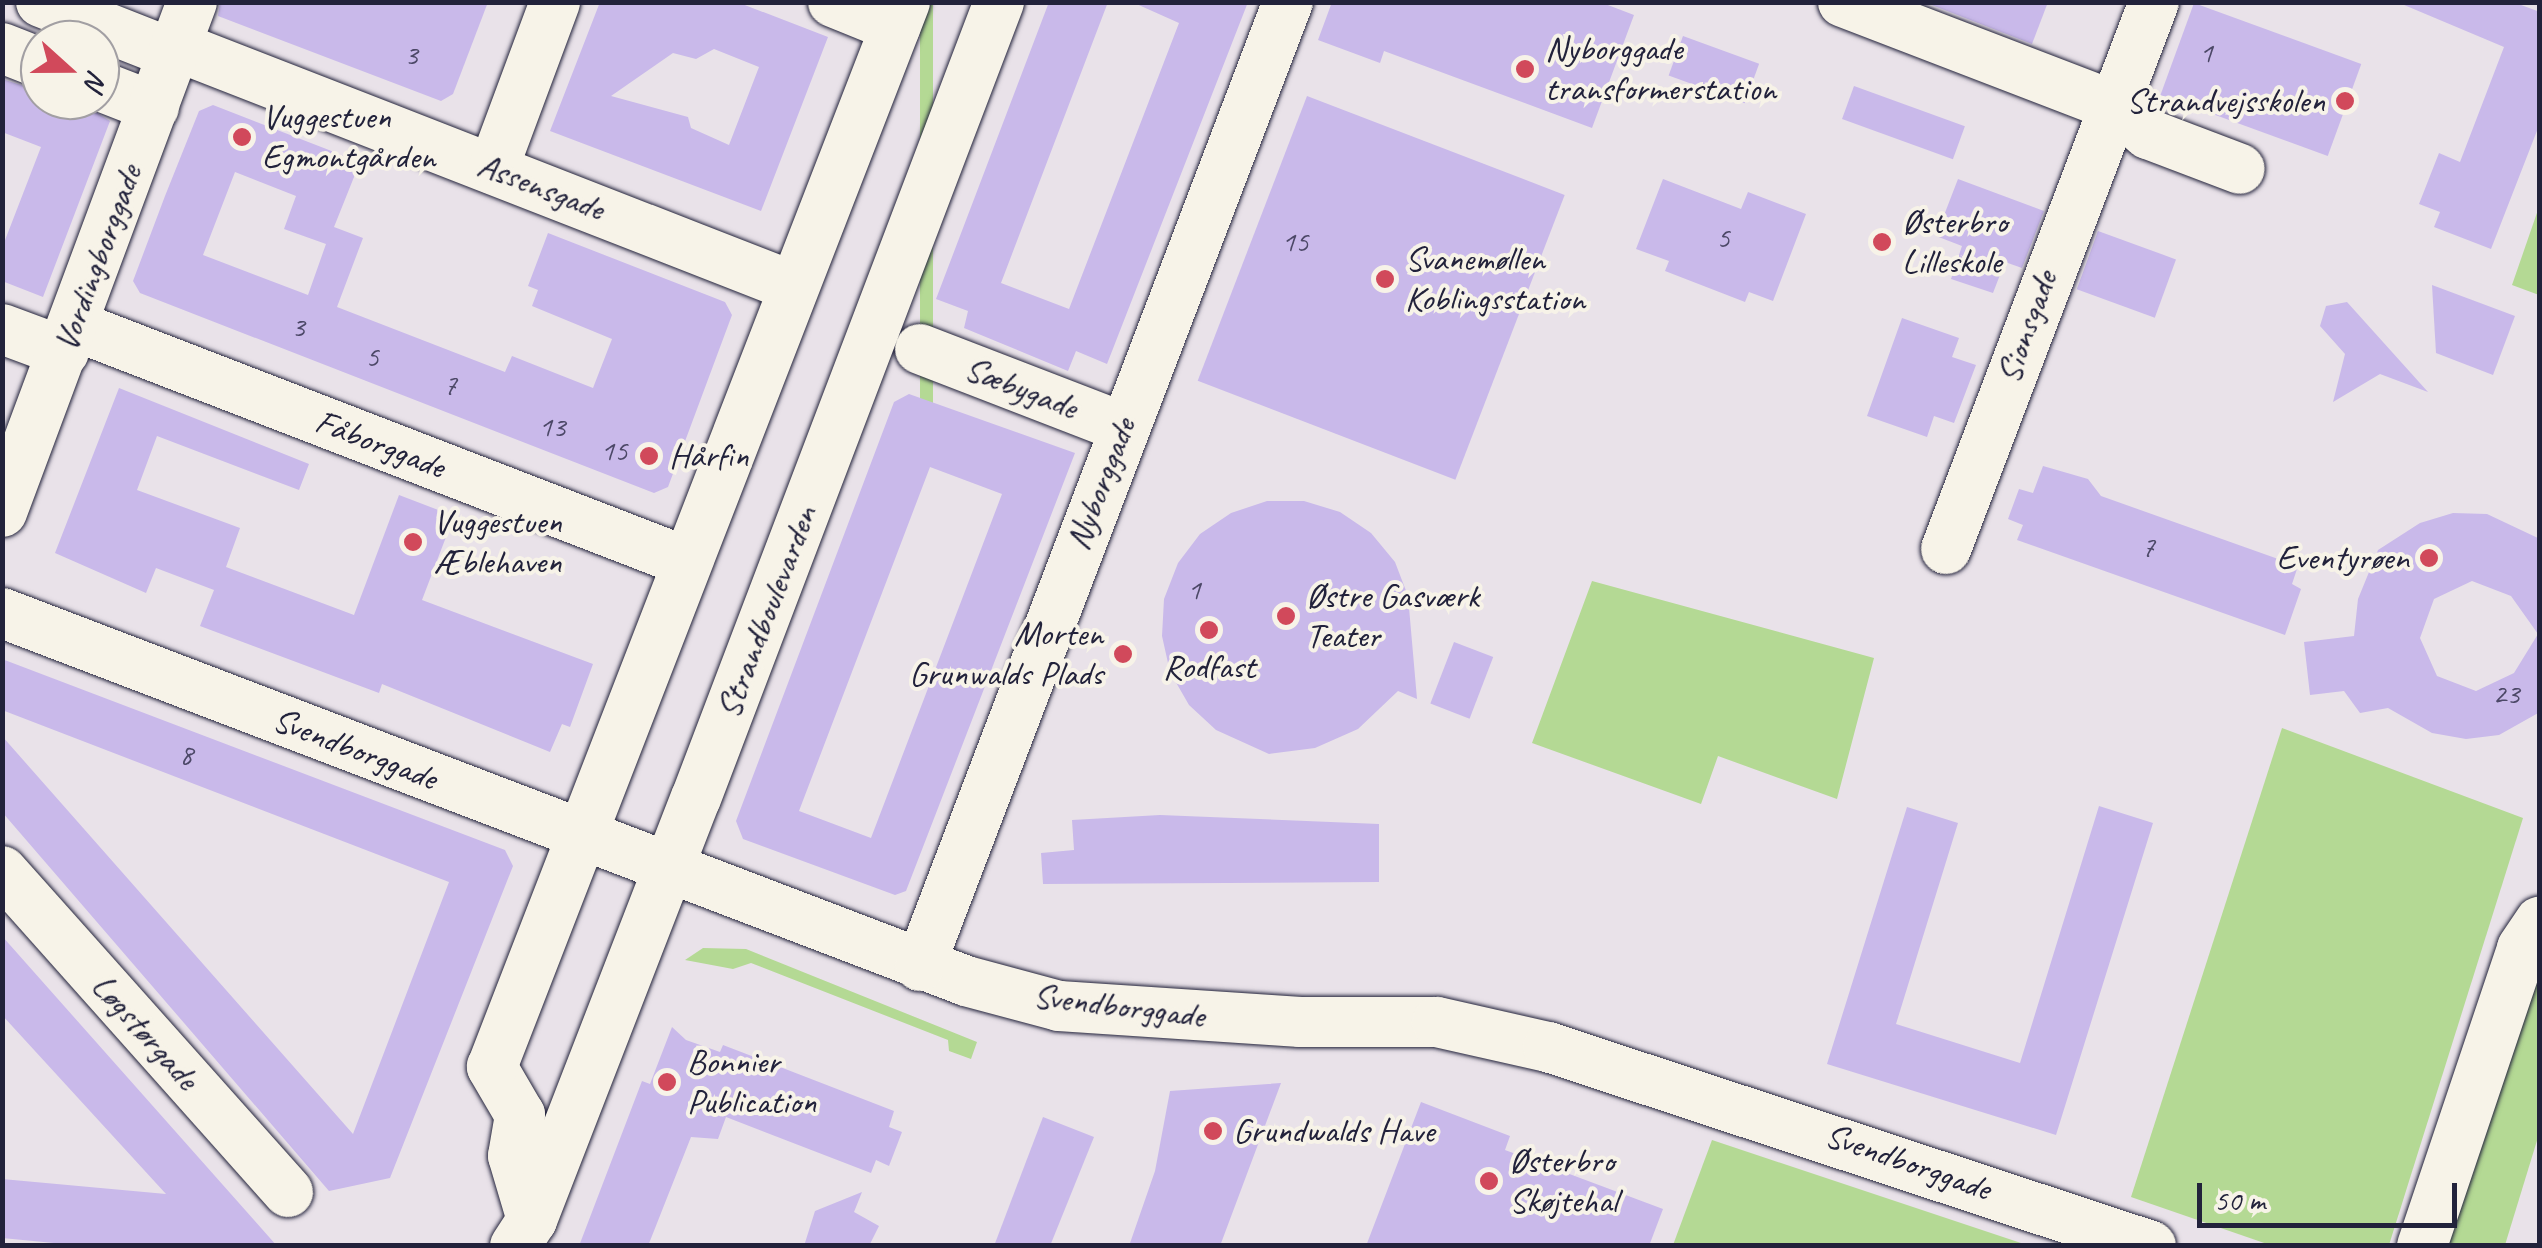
<!DOCTYPE html>
<html>
<head>
<meta charset="utf-8">
<style>
  body { margin:0 }
  #map { position:relative; width:2542px; height:1248px; overflow:hidden; background:#e9e2e9; font-family:Caveat,sans-serif }
  div>[style] { position:absolute }
  .green>* { inset:0; background:#b4d994; transform-origin:0 0 }
  .building>* { inset:0; background:#c9b9ea; transform-origin:0 0 }
  .roads { filter:drop-shadow(0 0 2px #22223b) drop-shadow(0 0 2px #22223b) }
  .minor>* { height:50px; margin:-25px; padding:0 25px; transform-origin:25px; border-radius:25px; background:#f7f3e8 }
  .dots>* { width:28px; height:28px; translate:-50% -50%; box-sizing:border-box; border:5px solid #f7f3e8; border-radius:50% }
  span { translate:-50% -50%; white-space:nowrap; text-align:center; line-height:1.15; -webkit-text-stroke:8px #f7f3e8; paint-order:stroke }
  .number-label { font-size:30px; color:#4c4867 }
  .number-label span { -webkit-text-stroke-width:0 }
  .poi-label { font-size:35px; color:#22223b }
  .left { translate:0 -50%; text-align:left }
  .right { translate:-100% -50%; text-align:right }
  .street-label { font-size:35px; color:#22223b }
  .frame { position:absolute; inset:0; border:5px solid #22223b; pointer-events:none }
  .north { position:absolute; left:20px; top:20px; width:100px; height:100px; box-sizing:border-box; background:#f7f3e8; border:2px solid #a29fa3; border-radius:50%; rotate:111deg; font-size:28px; font-weight:700; line-height:40px; text-align:center; color:#22223b }
  .north::after { content:''; display:block; margin:auto; width:35px; height:45px; background:#d1495b; clip-path:polygon(50% 0,100% 100%,50% 72%,0 100%) }
  .scale { position:absolute; left:2197px; top:1183px; width:260px; height:45px; box-sizing:border-box; border:5px solid #22223b; border-top:0; padding-left:12px; font-size:30px; line-height:35px; white-space:nowrap; color:#22223b; -webkit-text-stroke:8px #f7f3e8; paint-order:stroke }
</style>
</head>
<body>
<div id="map">
  <div class="green">
    <div style="left:920px;top:3px;width:13px;height:457px"></div>
    <div style="clip-path:polygon(2539px 207px,2539px 295px,2512px 285px)"></div>
    <div style="clip-path:polygon(1592px 581px,1874px 658px,1837px 799px,1718px 756px,1701px 804px,1532px 743px)"></div>
    <div style="clip-path:polygon(2282px 728px,2523px 818px,2389px 1245px,2270px 1245px,2131px 1197px)"></div>
    <div style="clip-path:polygon(703px 948px,746px 949px,977px 1042px,971px 1059px,949px 1051px,948px 1040px,751px 963px,733px 969px,685px 960px)"></div>
    <div style="clip-path:polygon(2539px 976px,2539px 1134px,2505px 1245px,2441px 1246px,2520px 998px)"></div>
    <div style="clip-path:polygon(1712px 1140px,2027px 1245px,1673px 1245px)"></div>
  </div>
  <div class="building">
    <div style="clip-path:polygon(220px 2px,488px 2px,453px 94px,441px 101px,218px 16px)"></div>
    <div style="clip-path:polygon(evenodd,600px 2px,737px 2px,828px 37px,761px 211px,550px 131px,600px 2px,714px 49px,759px 67px,729px 145px,691px 128px,688px 117px,611px 96px,673px 53px,696px 59px,714px 49px)"></div>
    <div style="clip-path:polygon(1049px 2px,1108px 2px,1001px 283px,1069px 309px,1179px 23px,1132px 2px,1248px 2px,1107px 364px,1076px 351px,1068px 371px,964px 328px,968px 311px,936px 299px)"></div>
    <div style="clip-path:polygon(1332px 2px,1600px 2px,1634px 15px,1592px 128px,1384px 51px,1380px 63px,1318px 40px)"></div>
    <div style="clip-path:polygon(1924px 2px,2048px 2px,2032px 44px)"></div>
    <div style="clip-path:polygon(2397px 2px,2513px 2px,2540px 12px,2540px 123px,2491px 249px,2434px 227px,2440px 212px,2419px 204px,2439px 153px,2460px 162px,2504px 47px)"></div>
    <div style="left:2194px;top:3px;width:178px;height:98px;rotate:20deg"></div>
    <div style="left:1683px;top:36px;width:81px;height:42px;rotate:20deg"></div>
    <div style="clip-path:polygon(2px 79px,40px 91px,40px 100px,76px 100px,110px 121px,43px 297px,2px 281px,2px 248px,41px 147px,2px 132px)"></div>
    <div style="left:1854px;top:86px;width:118px;height:35px;rotate:20deg"></div>
    <div style="left:1307px;top:96px;width:276px;height:305px;rotate:21deg"></div>
    <div style="clip-path:polygon(evenodd,213px 105px,360px 162px,334px 227px,363px 238px,337px 307px,505px 372px,512px 356px,593px 388px,612px 339px,532px 306px,538px 290px,528px 286px,548px 233px,725px 302px,732px 315px,668px 487px,654px 493px,140px 293px,133px 281px,165px 196px,199px 111px,213px 105px,235px 172px,296px 196px,284px 229px,326px 244px,308px 295px,203px 255px,235px 172px)"></div>
    <div style="clip-path:polygon(1663px 179px,1741px 209px,1748px 192px,1806px 214px,1773px 301px,1749px 292px,1745px 302px,1665px 271px,1669px 261px,1636px 249px)"></div>
    <div style="clip-path:polygon(1958px 179px,2044px 211px,2022px 268px,2005px 262px,1993px 293px,1951px 279px,1962px 246px,1936px 236px)"></div>
    <div style="left:2098px;top:231px;width:83px;height:62px;rotate:20deg"></div>
    <div style="clip-path:polygon(2432px 285px,2515px 316px,2493px 375px,2436px 353px)"></div>
    <div style="clip-path:polygon(2347px 302px,2428px 392px,2380px 374px,2333px 402px,2345px 354px,2320px 326px,2326px 306px)"></div>
    <div style="clip-path:polygon(1902px 318px,1959px 338px,1952px 357px,1976px 365px,1954px 423px,1934px 416px,1927px 437px,1867px 416px)"></div>
    <div style="clip-path:polygon(119px 388px,309px 464px,299px 490px,157px 436px,137px 490px,240px 528px,226px 567px,354px 615px,399px 495px,454px 516px,422px 600px,593px 664px,570px 727px,562px 724px,550px 752px,382px 684px,379px 693px,200px 626px,214px 590px,156px 568px,146px 593px,55px 553px)"></div>
    <div style="clip-path:polygon(evenodd,909px 394px,1075px 453px,906px 891px,895px 895px,743px 839px,736px 821px,894px 402px,909px 394px,930px 467px,1002px 494px,871px 838px,799px 811px,930px 467px)"></div>
    <div style="clip-path:polygon(2043px 466px,2088px 479px,2101px 496px,2298px 566px,2292px 584px,2301px 589px,2285px 635px,2017px 540px,2023px 525px,2008px 519px,2019px 489px,2033px 493px)"></div>
    <div style="clip-path:polygon(1267px 501px,1304px 501px,1340px 512px,1371px 533px,1395px 562px,1408px 596px,1417px 699px,1398px 691px,1358px 729px,1315px 748px,1269px 754px,1216px 730px,1189px 705px,1170px 672px,1162px 636px,1164px 599px,1178px 563px,1200px 534px,1231px 513px)"></div>
    <div style="clip-path:polygon(evenodd,2453px 513px,2487px 514px,2540px 539px,2540px 712px,2499px 735px,2466px 739px,2432px 733px,2388px 708px,2360px 713px,2344px 691px,2310px 695px,2304px 642px,2354px 636px,2358px 599px,2378px 550px,2420px 523px,2453px 513px,2472px 581px,2511px 596px,2538px 634px,2514px 673px,2476px 691px,2437px 676px,2420px 638px,2434px 599px,2472px 581px)"></div>
    <div style="left:1454px;top:642px;width:42px;height:66px;rotate:21deg"></div>
    <div style="clip-path:polygon(2px 659px,505px 850px,513px 866px,390px 1178px,329px 1191px,2px 812px,2px 736px,353px 1134px,449px 882px,2px 710px)"></div>
    <div style="clip-path:polygon(2099px 806px,2153px 823px,2056px 1135px,1827px 1064px,1907px 807px,1958px 823px,1896px 1024px,2020px 1063px)"></div>
    <div style="clip-path:polygon(1160px 815px,1379px 824px,1379px 882px,1043px 884px,1041px 853px,1074px 850px,1072px 820px)"></div>
    <div style="clip-path:polygon(2px 936px,277px 1246px,85px 1246px,2px 1238px,2px 1179px,166px 1194px,2px 1015px)"></div>
    <div style="clip-path:polygon(672px 1027px,686px 1040px,720px 1052px,723px 1045px,894px 1111px,889px 1127px,902px 1132px,889px 1166px,876px 1160px,871px 1173px,726px 1117px,718px 1139px,691px 1137px,648px 1246px,579px 1246px,642px 1081px,650px 1084px)"></div>
    <div style="clip-path:polygon(1281px 1083px,1220px 1246px,1129px 1246px,1155px 1171px,1170px 1091px)"></div>
    <div style="clip-path:polygon(1421px 1102px,1510px 1136px,1505px 1150px,1663px 1209px,1649px 1246px,1366px 1246px)"></div>
    <div style="clip-path:polygon(1043px 1117px,1094px 1137px,1050px 1246px,994px 1246px)"></div>
    <div style="clip-path:polygon(862px 1192px,854px 1212px,879px 1226px,869px 1246px,804px 1246px,815px 1211px)"></div>
  </div>
  <div class="roads">
    <div class="minor">
      <div style="left:41px;top:2px;width:142px;rotate:21.5deg"></div>
      <div style="left:833px;top:2px;width:67px;rotate:22deg"></div>
      <div style="left:1843px;top:2px;width:292px;rotate:21deg"></div>
      <div style="left:2116px;top:107px;width:42px;rotate:40.2deg"></div>
      <div style="left:2148px;top:134px;width:98px;rotate:20.8deg"></div>
      <div style="left:176px;top:46px;width:663px;rotate:21.3deg"></div>
      <div style="left:2px;top:48px;width:41px;rotate:21.5deg"></div>
      <div style="left:100px;top:86px;width:58px;rotate:21.3deg"></div>
      <div style="left:493px;top:169px;width:178px;rotate:-69.6deg"></div>
      <div style="left:73px;top:325px;width:658px;rotate:21.11deg"></div>
      <div style="left:2px;top:329px;width:66px;rotate:20.4deg"></div>
      <div style="left:920px;top:349px;width:217px;rotate:21.1deg"></div>
      <div style="left:2px;top:512px;width:544px;rotate:-69.57deg"></div>
      <div style="left:1946px;top:549px;width:585px;rotate:-69.18deg"></div>
      <div style="left:2px;top:613px;width:1032px;rotate:20.89deg"></div>
      <div style="left:966px;top:981px;width:96px;rotate:15deg"></div>
      <div style="left:1059px;top:1006px;width:242px;rotate:3.8deg"></div>
      <div style="left:1300px;top:1022px;width:137px"></div>
      <div style="left:1437px;top:1022px;width:114px;rotate:12.7deg"></div>
      <div style="left:1548px;top:1047px;width:635px;rotate:18.26deg"></div>
      <div style="left:2px;top:871px;width:430px;rotate:48.3deg"></div>
      <div style="left:920px;top:966px;width:1032px;rotate:-69.11deg"></div>
      <div style="left:532px;top:1220px;width:67px;rotate:-106.5deg"></div>
      <div style="left:513px;top:1156px;width:42px;rotate:-80.3deg"></div>
      <div style="left:520px;top:1115px;width:56px;rotate:-120.3deg"></div>
      <div style="left:492px;top:1067px;width:1142px;rotate:-68.8deg"></div>
      <div style="left:515px;top:1246px;width:31px;rotate:-57deg"></div>
      <div style="left:532px;top:1220px;width:453px;rotate:-68.8deg"></div>
      <div style="left:696px;top:798px;width:852px;rotate:-69.16deg"></div>
      <div style="left:2422px;top:1246px;width:314px;rotate:-71.4deg"></div>
      <div style="left:2522px;top:948px;width:32px;rotate:-56deg"></div>
    </div>
  </div>
  <div class="dots">
    <div style="left:1525px;top:69px;background:#d1495b"></div>
    <div style="left:2345px;top:101px;background:#d1495b"></div>
    <div style="left:242px;top:137px;background:#d1495b"></div>
    <div style="left:1882px;top:242px;background:#d1495b"></div>
    <div style="left:1385px;top:279px;background:#d1495b"></div>
    <div style="left:649px;top:456px;background:#d1495b"></div>
    <div style="left:413px;top:542px;background:#d1495b"></div>
    <div style="left:2429px;top:558px;background:#d1495b"></div>
    <div style="left:1286px;top:616px;background:#d1495b"></div>
    <div style="left:1209px;top:630px;background:#d1495b"></div>
    <div style="left:1123px;top:654px;background:#d1495b"></div>
    <div style="left:667px;top:1082px;background:#d1495b"></div>
    <div style="left:1213px;top:1131px;background:#d1495b"></div>
    <div style="left:1489px;top:1181px;background:#d1495b"></div>
  </div>
  <div class="number-label">
    <span style="left:2206px;top:52px">1</span>
    <span style="left:411px;top:54px">3</span>
    <span style="left:1723px;top:237px">5</span>
    <span style="left:1295px;top:241px">15</span>
    <span style="left:298px;top:326px">3</span>
    <span style="left:372px;top:356px">5</span>
    <span style="left:450px;top:384px">7</span>
    <span style="left:552px;top:426px">13</span>
    <span style="left:614px;top:450px">15</span>
    <span style="left:2148px;top:546px">7</span>
    <span style="left:1194px;top:589px">1</span>
    <span style="left:2506px;top:693px">23</span>
    <span style="left:186px;top:754px">8</span>
  </div>
  <div class="poi-label">
    <span class="left" style="left:1545px;top:69px">Nyborggade<br>transformerstation</span>
    <span class="right" style="left:2325px;top:101px">Strandvejsskolen</span>
    <span class="left" style="left:262px;top:137px">Vuggestuen<br>Egmontgården</span>
    <span class="left" style="left:1902px;top:242px">Østerbro<br>Lilleskole</span>
    <span class="left" style="left:1405px;top:279px">Svanemøllen<br>Koblingsstation</span>
    <span class="left" style="left:669px;top:456px">Hårfin</span>
    <span class="left" style="left:433px;top:542px">Vuggestuen<br>Æblehaven</span>
    <span class="right" style="left:2409px;top:558px">Eventyrøen</span>
    <span class="left" style="left:1306px;top:616px">Østre Gasværk<br>Teater</span>
    <span class="right" style="left:1103px;top:654px">Morten<br>Grunwalds Plads</span>
    <span style="left:1209px;top:667px">Rodfast</span>
    <span class="left" style="left:687px;top:1082px">Bonnier<br>Publication</span>
    <span class="left" style="left:1233px;top:1131px">Grundwalds Have</span>
    <span class="left" style="left:1509px;top:1181px">Østerbro<br>Skøjtehal</span>
  </div>
  <div class="street-label">
    <span style="left:541px;top:187px;rotate:21deg">Assensgade</span>
    <span style="left:98px;top:258px;rotate:-70deg">Vordingborggade</span>
    <span style="left:2027px;top:327px;rotate:-70deg">Sionsgade</span>
    <span style="left:1021px;top:388px;rotate:21deg">Sæbygade</span>
    <span style="left:380px;top:444px;rotate:21deg">Fåborggade</span>
    <span style="left:1101px;top:484px;rotate:-69deg">Nyborggade</span>
    <span style="left:767px;top:612px;rotate:-69deg">Strandboulevarden</span>
    <span style="left:355px;top:749px;rotate:21deg">Svendborggade</span>
    <span style="left:1119px;top:1006px;rotate:7deg">Svendborggade</span>
    <span style="left:145px;top:1032px;rotate:48deg">Løgstørgade</span>
    <span style="left:1908px;top:1162px;rotate:19deg">Svendborggade</span>
  </div>
  <div class="frame"></div>
  <div class="north">N</div>
  <div class="scale">50 m</div>
</div>
</body>
</html>
